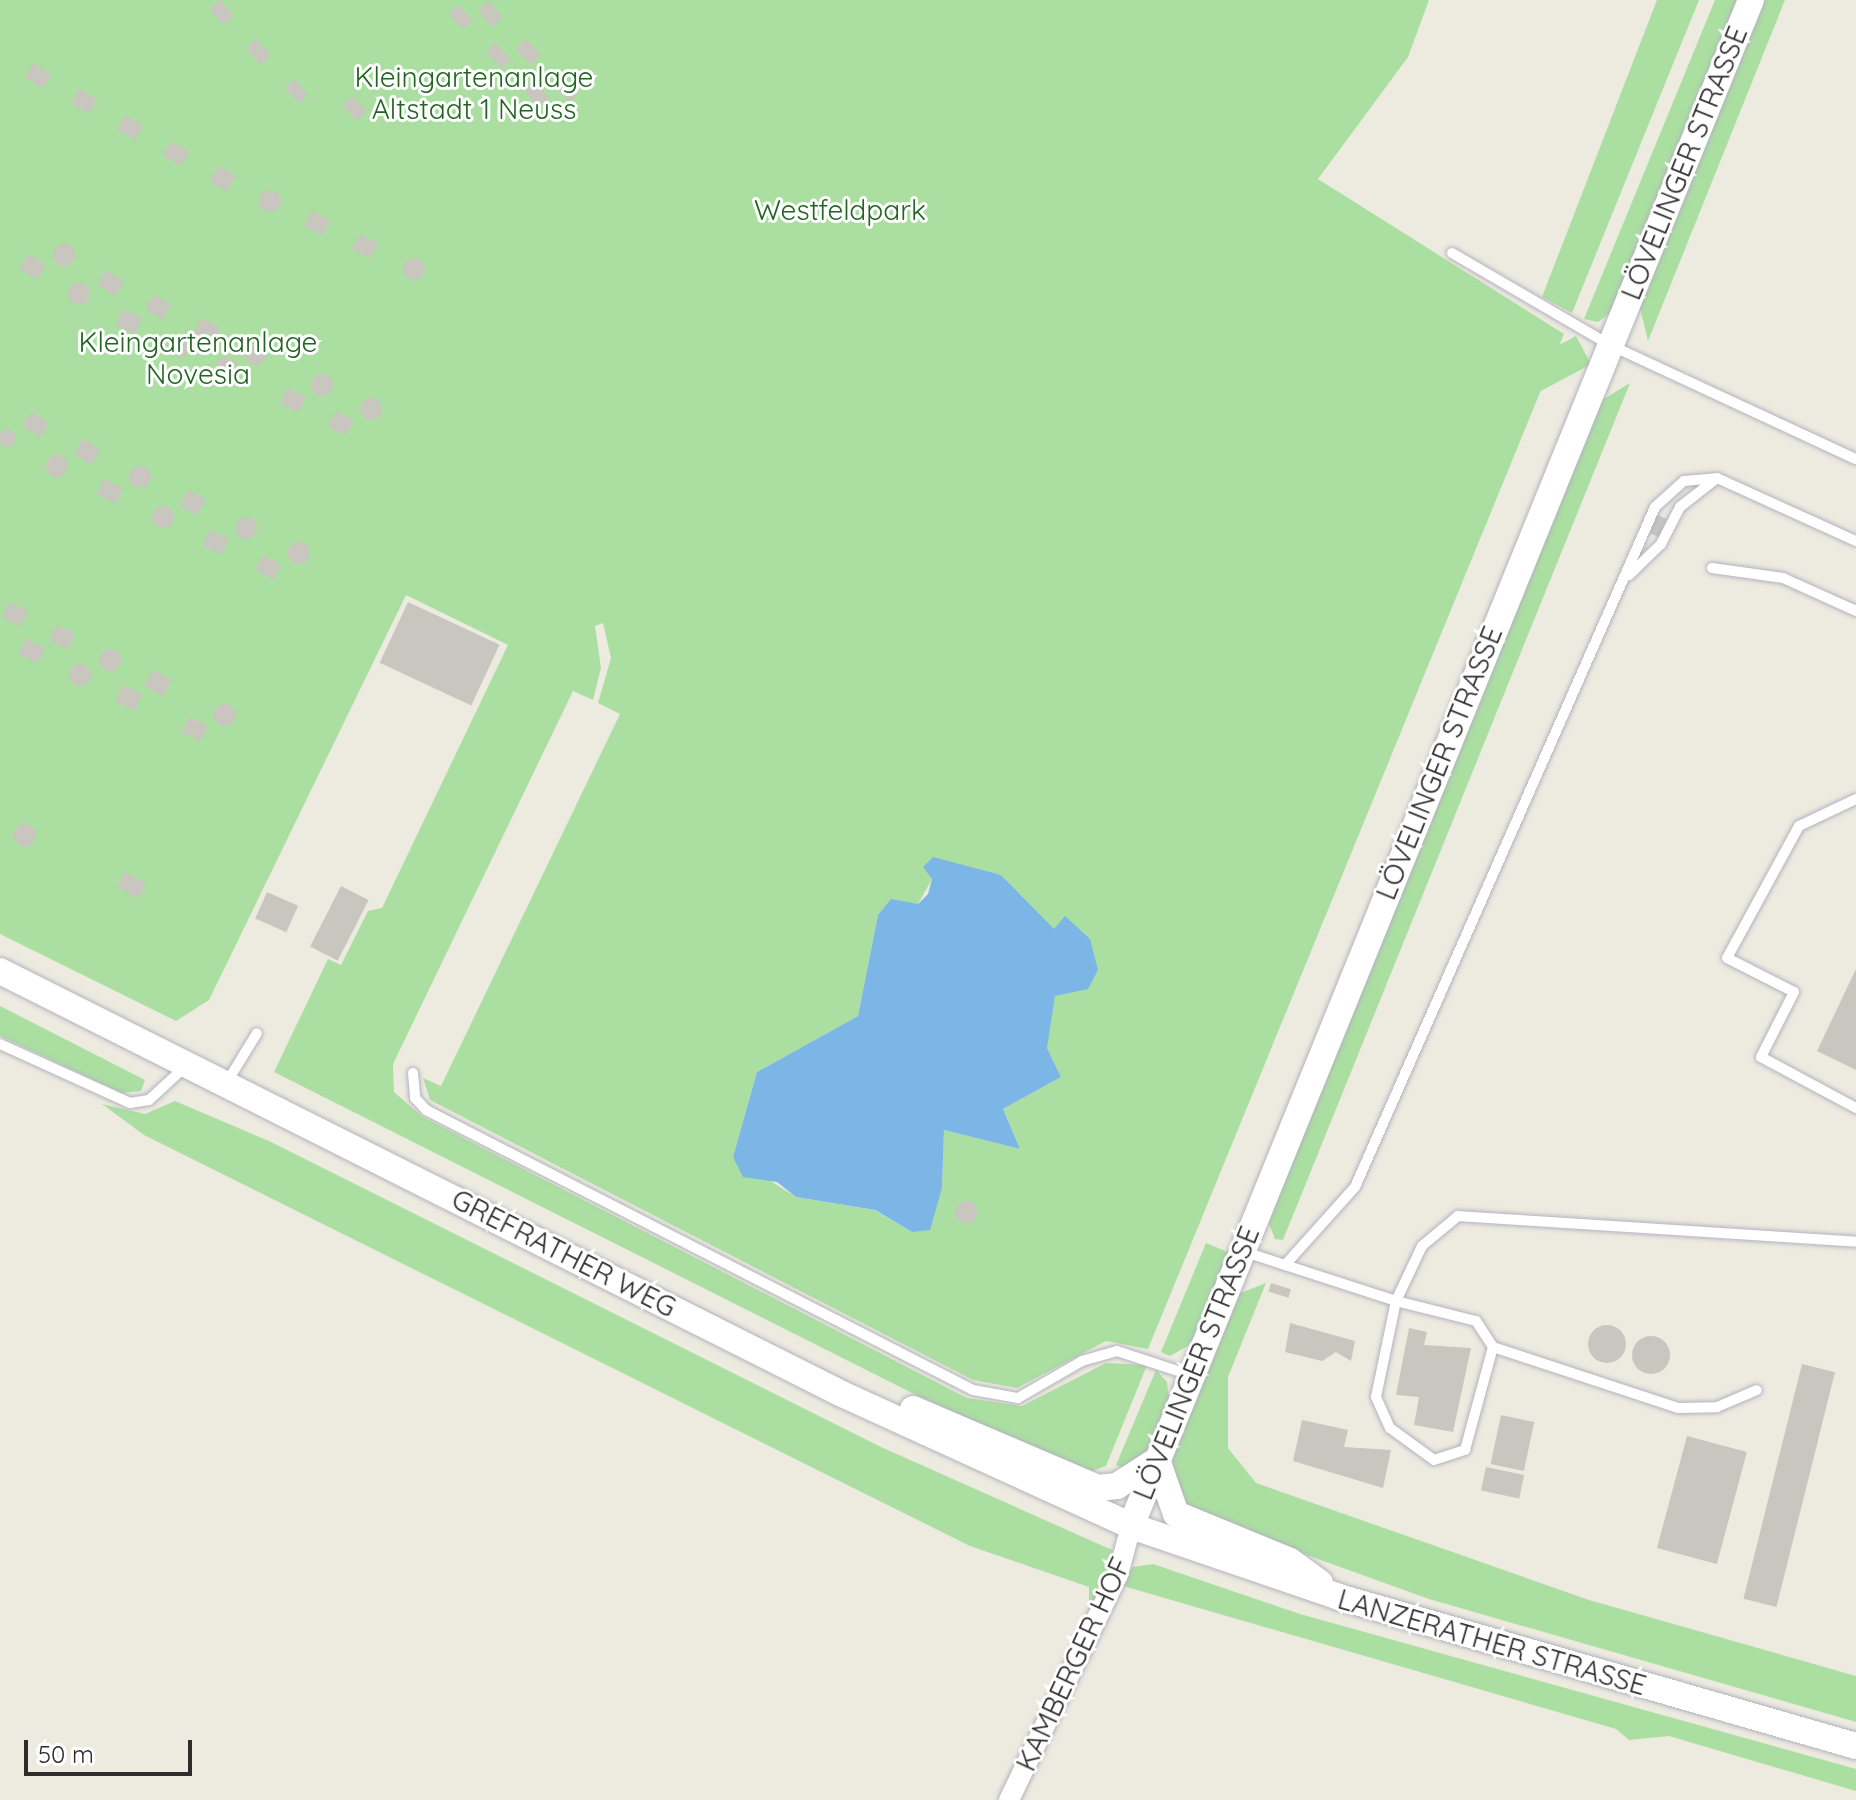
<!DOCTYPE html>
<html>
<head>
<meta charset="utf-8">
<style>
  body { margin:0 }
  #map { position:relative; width:1856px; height:1800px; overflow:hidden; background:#edeae0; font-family:Quicksand,sans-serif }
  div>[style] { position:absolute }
  .green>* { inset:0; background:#abdfa1; transform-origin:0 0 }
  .water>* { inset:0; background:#7cb6e6 }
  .building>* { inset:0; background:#c9c6bf; transform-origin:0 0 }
  .round { border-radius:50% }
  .roads { filter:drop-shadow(0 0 2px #b3b3be) drop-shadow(0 0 2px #b3b3be) }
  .lane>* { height:10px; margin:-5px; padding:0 5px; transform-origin:5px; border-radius:5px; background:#fff }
  .street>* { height:20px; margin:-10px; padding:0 10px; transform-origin:10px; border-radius:10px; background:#fff }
  .secondary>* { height:26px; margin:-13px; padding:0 13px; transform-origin:13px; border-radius:13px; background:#fff }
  span { translate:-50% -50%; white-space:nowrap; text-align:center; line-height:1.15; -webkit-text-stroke:6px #fff; paint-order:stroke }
  .park-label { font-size:28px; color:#226520 }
  .street-label { font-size:28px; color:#2c2c2c }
  .scale { position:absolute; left:24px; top:1740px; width:168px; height:36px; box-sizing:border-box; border:4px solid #2c2c2c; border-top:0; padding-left:10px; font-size:24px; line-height:28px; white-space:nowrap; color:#2c2c2c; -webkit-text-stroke:6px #fff; paint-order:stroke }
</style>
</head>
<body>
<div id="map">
  <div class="green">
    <div style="clip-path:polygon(evenodd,0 0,1429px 0,1408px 57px,1318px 179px,1564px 334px,1148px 1349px,1106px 1341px,1017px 1388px,973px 1380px,430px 1100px,423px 1078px,441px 1086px,620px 714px,598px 703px,611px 658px,603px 623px,595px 626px,601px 668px,593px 700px,573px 691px,393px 1064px,394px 1092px,423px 1117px,967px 1398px,1022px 1406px,1106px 1363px,1147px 1365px,1106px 1466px,1087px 1473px,920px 1397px,274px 1072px,328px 959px,341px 965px,368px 911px,382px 908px,508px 645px,406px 595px,209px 1000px,176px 1021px,0 934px,0 0,1001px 875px,1054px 930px,1047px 1048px,1061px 1077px,1003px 1109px,1020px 1149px,944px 1130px,942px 1189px,912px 1232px,874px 1210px,796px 1197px,733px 1157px,757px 1072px,858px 1016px,878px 915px,918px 904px,932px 879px,1001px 875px)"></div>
    <div style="clip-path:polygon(1657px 0,1699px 0,1572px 313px,1542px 297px)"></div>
    <div style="clip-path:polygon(1715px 0,1739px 0,1613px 311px,1598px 322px,1584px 319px)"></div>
    <div style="clip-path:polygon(1763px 0,1785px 0,1648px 341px,1639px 304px)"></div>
    <div style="left:1576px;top:336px;width:32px;height:972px;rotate:62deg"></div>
    <div style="clip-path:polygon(1630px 383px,1283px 1240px,1275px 1239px,1268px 1221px,1599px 402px)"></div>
    <div style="clip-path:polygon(0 1006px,145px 1080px,141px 1091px,122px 1093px,0 1036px)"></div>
    <div style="clip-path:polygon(175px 1101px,271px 1142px,881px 1447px,1112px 1550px,1114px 1563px,1089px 1620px,1089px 1587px,970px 1546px,144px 1135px,102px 1104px,145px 1114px)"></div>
    <div style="clip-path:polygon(1206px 1243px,1230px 1253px,1193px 1343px,1170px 1356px,1161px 1352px)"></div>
    <div style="clip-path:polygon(1266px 1283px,1228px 1377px,1228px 1448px,1256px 1483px,1589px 1600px,1856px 1676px,1856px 1722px,1429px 1599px,1185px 1511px,1172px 1459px,1233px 1296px)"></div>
    <div style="clip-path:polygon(1156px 1370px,1167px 1382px,1169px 1400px,1145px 1456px,1129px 1471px,1116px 1465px)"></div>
    <div style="clip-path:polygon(1153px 1564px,1300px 1614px,1856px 1769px,1856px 1791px,1669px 1736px,1629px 1740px,1616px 1729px,1120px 1585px,1133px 1567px)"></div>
  </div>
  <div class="water">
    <div style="clip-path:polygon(933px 857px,1001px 875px,1054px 929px,1065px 916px,1090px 939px,1098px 970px,1088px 989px,1055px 996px,1047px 1048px,1061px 1077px,1003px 1109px,1020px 1149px,944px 1130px,942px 1188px,930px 1230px,912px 1232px,875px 1210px,796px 1197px,777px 1182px,743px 1177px,733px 1157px,757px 1072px,858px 1016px,878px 915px,891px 899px,918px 904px,928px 894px,932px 879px,923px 867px)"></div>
  </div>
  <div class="building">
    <div style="left:220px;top:0;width:21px;height:14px;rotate:49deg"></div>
    <div style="left:488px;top:1px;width:22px;height:14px;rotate:47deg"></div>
    <div style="left:458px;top:5px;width:21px;height:13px;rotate:45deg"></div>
    <div style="left:256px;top:39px;width:22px;height:14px;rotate:47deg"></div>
    <div style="left:526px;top:39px;width:22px;height:14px;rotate:47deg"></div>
    <div style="left:495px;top:43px;width:23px;height:13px;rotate:45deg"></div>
    <div style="left:33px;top:63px;width:21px;height:17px;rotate:29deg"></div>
    <div style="left:564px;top:78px;width:21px;height:13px;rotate:45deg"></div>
    <div style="left:294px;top:79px;width:21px;height:13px;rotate:47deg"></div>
    <div style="left:534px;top:81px;width:22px;height:14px;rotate:47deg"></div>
    <div style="left:79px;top:89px;width:21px;height:17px;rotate:29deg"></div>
    <div style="left:352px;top:96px;width:21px;height:14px;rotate:45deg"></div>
    <div style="left:125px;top:115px;width:21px;height:17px;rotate:29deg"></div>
    <div style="left:171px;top:141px;width:21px;height:17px;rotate:29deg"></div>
    <div style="left:218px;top:166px;width:20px;height:18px;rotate:27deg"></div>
    <div class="round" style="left:259px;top:190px;width:22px;height:22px"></div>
    <div style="left:312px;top:211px;width:21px;height:17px;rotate:28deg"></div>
    <div style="left:360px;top:234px;width:20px;height:17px;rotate:27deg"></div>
    <div class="round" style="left:53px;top:244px;width:22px;height:22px"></div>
    <div style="left:28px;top:254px;width:21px;height:17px;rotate:31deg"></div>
    <div class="round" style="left:403px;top:258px;width:22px;height:22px"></div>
    <div style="left:106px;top:270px;width:21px;height:17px;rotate:31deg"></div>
    <div class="round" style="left:68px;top:283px;width:22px;height:22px"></div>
    <div style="left:153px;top:295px;width:20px;height:17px;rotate:27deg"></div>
    <div style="left:123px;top:309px;width:21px;height:18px;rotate:25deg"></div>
    <div style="left:201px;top:318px;width:21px;height:17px;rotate:25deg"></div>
    <div style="left:171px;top:333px;width:22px;height:17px;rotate:24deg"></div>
    <div class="round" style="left:244px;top:343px;width:22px;height:22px"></div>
    <div class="round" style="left:215px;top:357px;width:22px;height:22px"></div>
    <div class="round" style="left:311px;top:374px;width:22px;height:22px"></div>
    <div style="left:287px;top:388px;width:21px;height:17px;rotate:25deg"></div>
    <div class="round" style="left:360px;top:398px;width:22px;height:22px"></div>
    <div style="left:335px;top:411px;width:21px;height:17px;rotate:25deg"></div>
    <div style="left:31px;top:412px;width:21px;height:17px;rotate:31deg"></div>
    <div class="round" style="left:-2px;top:429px;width:18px;height:18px"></div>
    <div style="left:82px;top:439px;width:20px;height:18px;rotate:27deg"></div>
    <div class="round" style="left:46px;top:455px;width:22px;height:22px"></div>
    <div class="round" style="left:129px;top:466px;width:22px;height:22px"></div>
    <div style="left:104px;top:479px;width:21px;height:17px;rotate:25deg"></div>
    <div style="left:188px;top:490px;width:20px;height:18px;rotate:27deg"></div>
    <div class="round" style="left:152px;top:506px;width:22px;height:22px"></div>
    <div style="left:1656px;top:514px;width:12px;height:20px;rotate:24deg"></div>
    <div class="round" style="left:235px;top:517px;width:22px;height:22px"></div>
    <div style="left:210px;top:530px;width:21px;height:17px;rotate:25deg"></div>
    <div class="round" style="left:288px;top:542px;width:22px;height:22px"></div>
    <div style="left:263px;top:555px;width:21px;height:17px;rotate:28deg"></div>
    <div style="left:9px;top:602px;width:21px;height:17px;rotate:25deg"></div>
    <div style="left:408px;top:602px;width:101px;height:67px;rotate:25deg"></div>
    <div style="left:56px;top:625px;width:21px;height:17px;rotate:25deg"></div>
    <div style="left:26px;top:639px;width:21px;height:17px;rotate:25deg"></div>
    <div class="round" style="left:99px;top:649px;width:22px;height:22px"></div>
    <div class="round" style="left:69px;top:664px;width:22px;height:22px"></div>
    <div style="left:153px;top:670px;width:21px;height:18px;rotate:29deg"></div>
    <div style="left:123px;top:685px;width:21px;height:18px;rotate:25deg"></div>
    <div class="round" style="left:214px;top:704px;width:22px;height:22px"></div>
    <div style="left:189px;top:717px;width:21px;height:17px;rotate:25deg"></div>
    <div class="round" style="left:14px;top:824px;width:22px;height:22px"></div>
    <div style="left:124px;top:872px;width:25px;height:17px;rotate:26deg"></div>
    <div style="left:341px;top:886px;width:31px;height:68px;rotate:27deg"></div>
    <div style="left:267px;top:892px;width:34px;height:29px;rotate:24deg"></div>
    <div style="clip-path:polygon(1856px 969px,1856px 1070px,1817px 1051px)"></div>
    <div class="round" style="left:955px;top:1201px;width:22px;height:22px"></div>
    <div style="left:1271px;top:1283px;width:21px;height:9px;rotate:17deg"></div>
    <div style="clip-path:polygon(1290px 1323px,1355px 1341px,1351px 1361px,1336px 1352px,1322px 1361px,1285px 1352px)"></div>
    <div class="round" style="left:1588px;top:1325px;width:38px;height:38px"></div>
    <div style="clip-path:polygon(1409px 1328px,1427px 1332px,1424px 1345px,1471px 1348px,1453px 1432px,1414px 1425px,1419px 1397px,1396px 1395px)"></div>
    <div class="round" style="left:1632px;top:1336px;width:38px;height:38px"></div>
    <div style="left:1802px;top:1364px;width:34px;height:242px;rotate:14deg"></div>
    <div style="left:1501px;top:1415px;width:34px;height:50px;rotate:12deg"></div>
    <div style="clip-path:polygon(1302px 1420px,1348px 1430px,1344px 1447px,1391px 1450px,1383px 1488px,1293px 1461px)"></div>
    <div style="left:1687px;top:1436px;width:62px;height:116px;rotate:15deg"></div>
    <div style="left:1486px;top:1467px;width:39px;height:24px;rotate:12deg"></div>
  </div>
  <div class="roads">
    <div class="lane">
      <div style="left:1452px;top:253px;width:183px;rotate:30.2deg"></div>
      <div style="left:1610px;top:345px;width:271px;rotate:24.9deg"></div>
      <div style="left:1717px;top:478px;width:153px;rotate:24.4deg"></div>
      <div style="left:1712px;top:568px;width:72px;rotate:8deg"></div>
      <div style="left:1783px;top:578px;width:80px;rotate:24.3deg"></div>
      <div style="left:1856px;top:799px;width:63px;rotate:154.7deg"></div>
      <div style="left:1799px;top:826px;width:150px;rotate:118.6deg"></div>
      <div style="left:1727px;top:958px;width:75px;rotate:26.9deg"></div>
      <div style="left:1794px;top:992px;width:73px;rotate:116.9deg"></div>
      <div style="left:1761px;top:1057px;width:108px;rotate:28.2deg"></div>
      <div style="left:0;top:1044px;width:143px;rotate:24.4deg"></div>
      <div style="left:130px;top:1103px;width:19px;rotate:-9deg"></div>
      <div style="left:149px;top:1100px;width:50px;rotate:-42.6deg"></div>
      <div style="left:413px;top:1073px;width:25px;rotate:85deg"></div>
      <div style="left:415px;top:1098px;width:16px;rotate:47deg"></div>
      <div style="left:426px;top:1110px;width:614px;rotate:27.11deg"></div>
      <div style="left:973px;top:1390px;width:46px;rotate:10.1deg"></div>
      <div style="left:1018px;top:1398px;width:74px;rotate:-30deg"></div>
      <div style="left:1082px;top:1361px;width:36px;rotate:-16deg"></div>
      <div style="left:1117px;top:1351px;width:77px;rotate:18.2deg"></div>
      <div style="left:227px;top:1082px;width:57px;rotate:-58.5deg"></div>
      <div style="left:1242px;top:1251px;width:162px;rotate:18deg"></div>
      <div style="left:1396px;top:1301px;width:98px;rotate:101.8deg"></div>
      <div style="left:1376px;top:1397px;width:34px;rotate:66deg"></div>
      <div style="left:1390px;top:1428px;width:54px;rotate:36deg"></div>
      <div style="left:1434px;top:1460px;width:33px;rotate:-18deg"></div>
      <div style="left:1465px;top:1450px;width:107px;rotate:-74.8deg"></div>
      <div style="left:1493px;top:1347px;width:31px;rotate:-123deg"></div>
      <div style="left:1476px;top:1321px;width:82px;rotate:-166deg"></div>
      <div style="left:1396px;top:1301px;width:61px;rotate:-64.7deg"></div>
      <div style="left:1422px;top:1246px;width:47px;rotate:-39.8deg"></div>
      <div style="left:1458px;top:1216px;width:399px;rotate:3.7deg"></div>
      <div style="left:1285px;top:1265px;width:105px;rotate:-48.1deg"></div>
      <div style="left:1355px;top:1187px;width:743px;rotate:-66.19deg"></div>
      <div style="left:1655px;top:507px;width:39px;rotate:-42deg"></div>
      <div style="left:1684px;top:481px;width:33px;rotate:-5deg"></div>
      <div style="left:1717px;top:478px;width:47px;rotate:141.9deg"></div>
      <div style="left:1680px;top:507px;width:42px;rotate:117.2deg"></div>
      <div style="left:1661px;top:544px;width:45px;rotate:135.9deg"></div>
      <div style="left:1493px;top:1347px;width:195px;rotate:18.2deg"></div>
      <div style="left:1678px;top:1408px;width:39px;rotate:-1deg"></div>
      <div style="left:1717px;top:1407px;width:43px;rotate:-23deg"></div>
    </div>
    <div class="street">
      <div style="left:1009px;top:1800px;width:250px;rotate:-64.2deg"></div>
      <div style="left:1118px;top:1575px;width:51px;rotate:-75.1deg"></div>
    </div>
    <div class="secondary">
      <div style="left:0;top:971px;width:942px;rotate:26.67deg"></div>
      <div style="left:842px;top:1394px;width:318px;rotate:24.5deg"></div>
      <div style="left:1131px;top:1526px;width:220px;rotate:18.8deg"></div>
      <div style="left:1339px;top:1597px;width:538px;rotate:16.08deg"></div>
      <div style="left:913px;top:1409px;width:201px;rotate:23.1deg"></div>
      <div style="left:1098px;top:1488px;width:19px;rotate:-6deg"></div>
      <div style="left:1117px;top:1486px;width:48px;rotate:-33deg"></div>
      <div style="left:1157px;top:1460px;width:57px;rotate:70.6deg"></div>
      <div style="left:1176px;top:1514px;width:123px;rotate:22.4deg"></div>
      <div style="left:1290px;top:1561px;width:37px;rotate:36deg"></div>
      <div style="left:1131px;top:1526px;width:1647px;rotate:-67.89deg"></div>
    </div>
  </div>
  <div class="park-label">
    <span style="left:474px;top:93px">Kleingartenanlage<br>Altstadt 1 Neuss</span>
    <span style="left:840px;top:210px">Westfeldpark</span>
    <span style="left:198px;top:358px">Kleingartenanlage<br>Novesia</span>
  </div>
  <div class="street-label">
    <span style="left:1684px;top:163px;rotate:-68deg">LÖVELINGER STRASSE</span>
    <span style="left:1439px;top:763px;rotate:-68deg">LÖVELINGER STRASSE</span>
    <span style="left:564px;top:1253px;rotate:27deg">GREFRATHER WEG</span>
    <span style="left:1196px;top:1363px;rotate:-68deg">LÖVELINGER STRASSE</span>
    <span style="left:1492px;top:1642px;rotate:16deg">LANZERATHER STRASSE</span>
    <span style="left:1073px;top:1664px;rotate:-65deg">KAMBERGER HOF</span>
  </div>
  <div class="scale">50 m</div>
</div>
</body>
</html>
